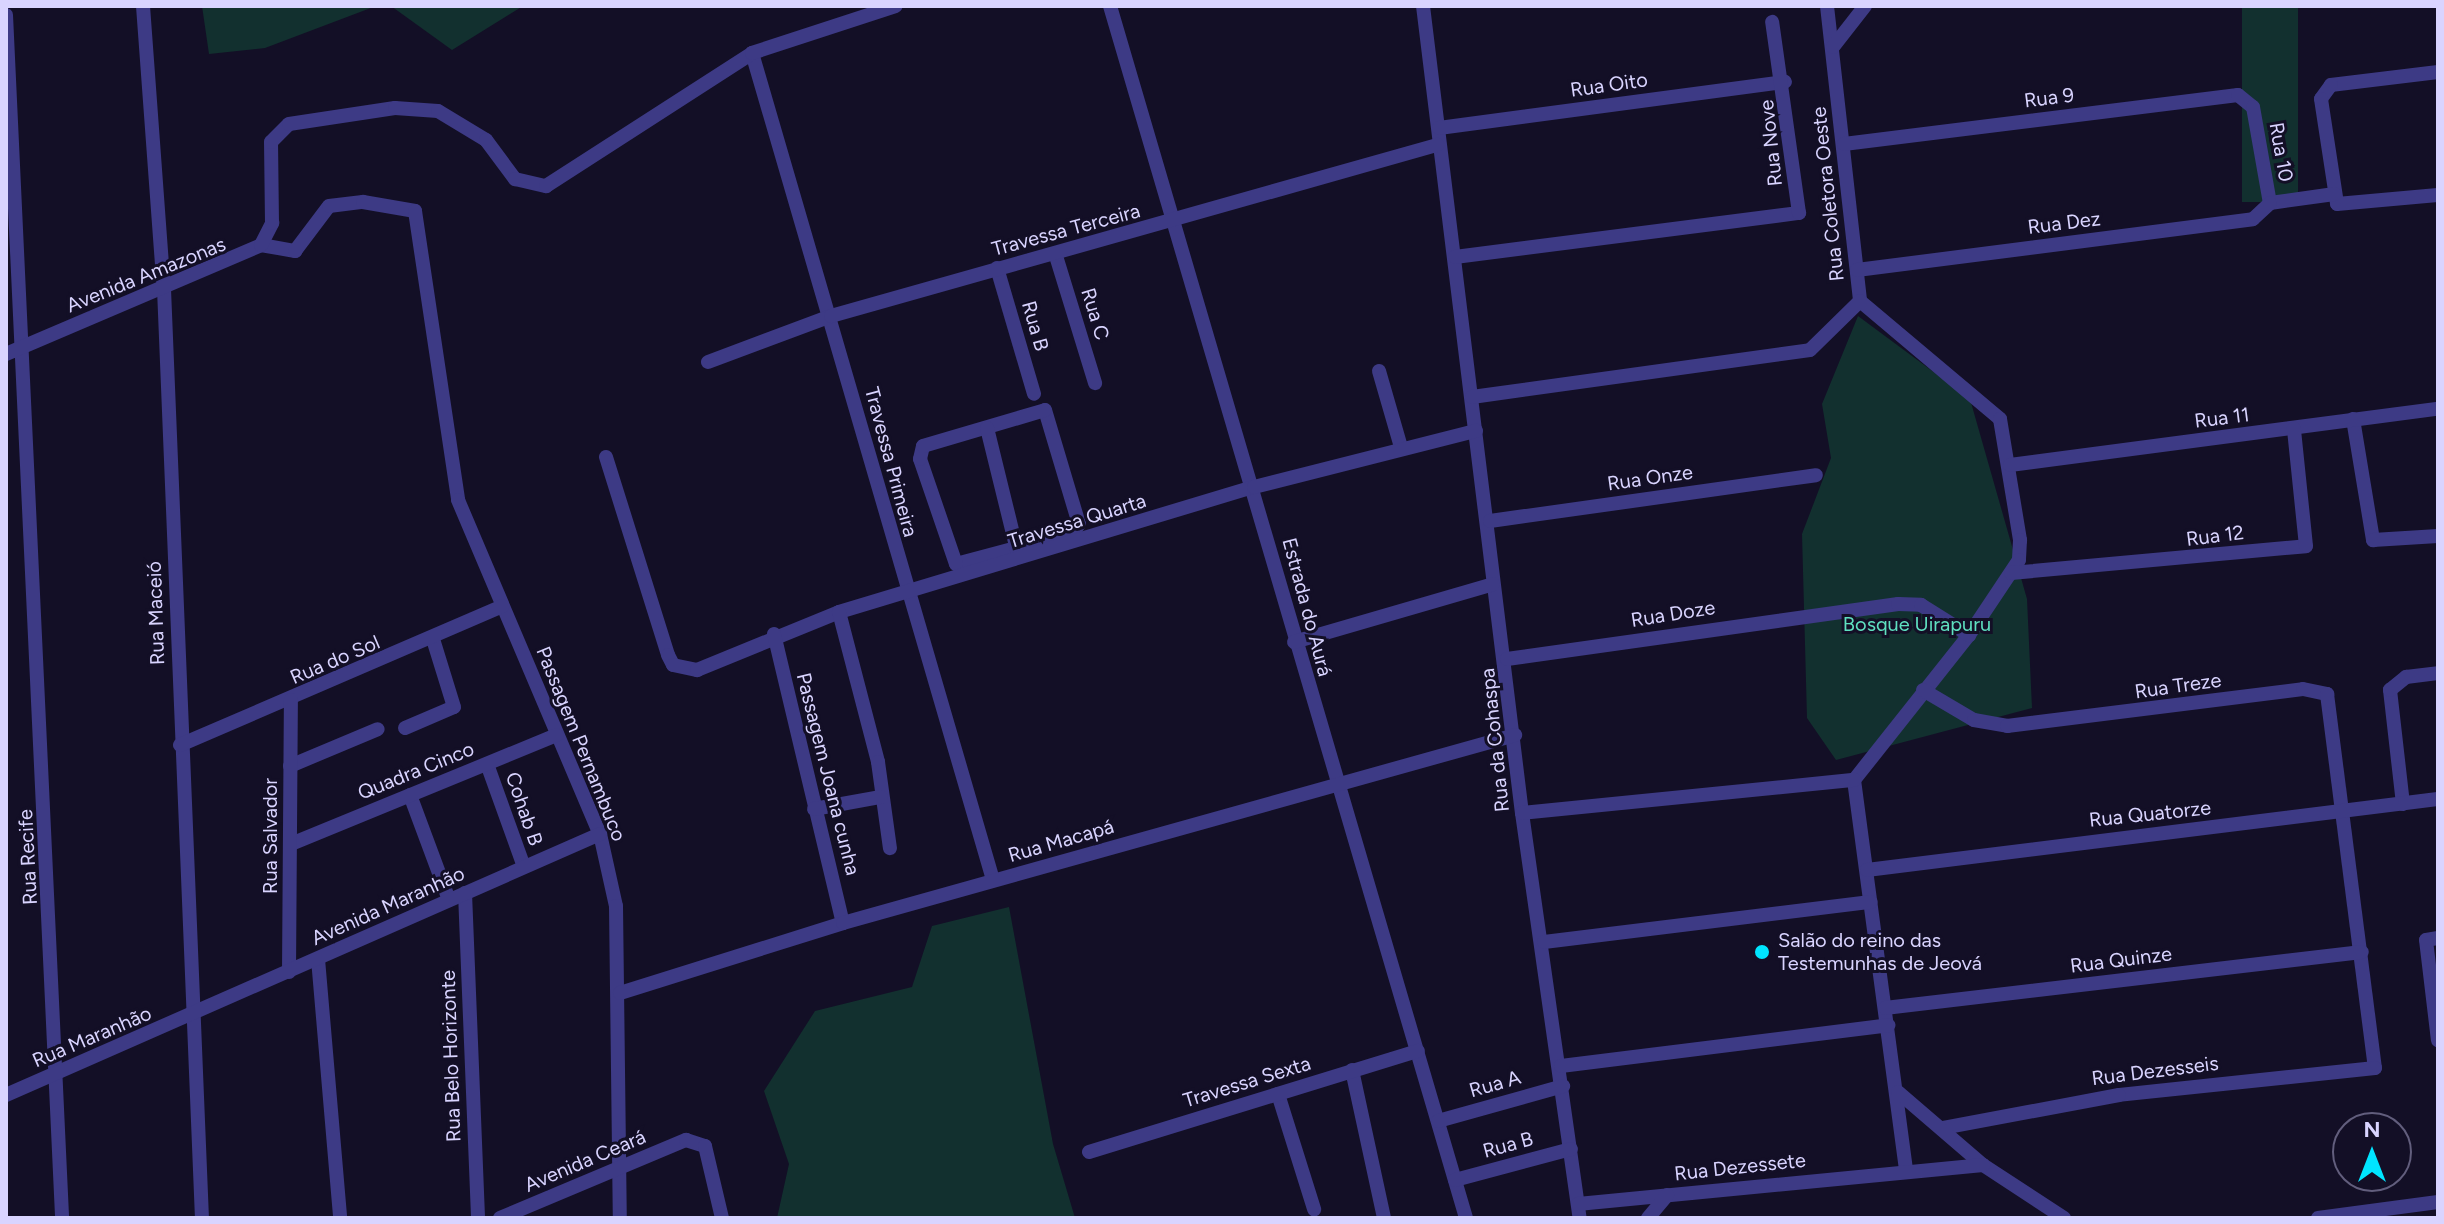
<!DOCTYPE html>
<html>
<head>
<meta charset="utf-8">
<style>
  body { margin:0 }
  #map { position:relative; width:2444px; height:1224px; overflow:hidden; background:#130f26; font-family:Figtree,sans-serif }
  div>[style] { position:absolute }
  .green>* { inset:0; background:#12302f; transform-origin:0 0 }
  .minor>* { height:14px; margin:-7px; padding:0 7px; transform-origin:7px; border-radius:7px; background:#3d3a85 }
  .dots>* { width:22px; height:22px; translate:-50% -50%; box-sizing:border-box; border:4px solid #130f26; border-radius:50% }
  span { translate:-50% -50%; white-space:nowrap; text-align:center; line-height:1.15; -webkit-text-stroke:6px #130f26; paint-order:stroke }
  .street-label { font-size:20px; color:#d9d4ff }
  .park-label { font-size:20px; color:#5fe0c0 }
  .poi-label { font-size:20px; color:#d9d4ff }
  .left { translate:0 -50%; text-align:left }
  .frame { position:absolute; inset:0; border:8px solid #d9d4ff; pointer-events:none }
  .north { position:absolute; left:2332px; top:1112px; width:80px; height:80px; box-sizing:border-box; background:#130f26; border:2px solid #625e7d; border-radius:50%; rotate:0deg; font-size:22px; font-weight:700; line-height:32px; text-align:center; color:#d9d4ff }
  .north::after { content:''; display:block; margin:auto; width:28px; height:36px; background:#00e5ff; clip-path:polygon(50% 0,100% 100%,50% 72%,0 100%) }
</style>
</head>
<body>
<div id="map">
  <div class="green">
    <div style="clip-path:polygon(202px 6px,376px 6px,265px 48px,209px 54px)"></div>
    <div style="clip-path:polygon(391px 6px,523px 6px,452px 50px)"></div>
    <div style="left:2242px;top:6px;width:56px;height:196px"></div>
    <div style="clip-path:polygon(1858px 316px,1970px 399px,2027px 599px,2032px 708px,1836px 760px,1807px 718px,1802px 534px,1831px 458px,1822px 404px)"></div>
    <div style="clip-path:polygon(1009px 907px,1053px 1144px,1075px 1218px,777px 1218px,789px 1164px,764px 1091px,815px 1011px,912px 987px,932px 926px)"></div>
  </div>
  <div class="minor">
    <div style="left:143px;top:6px;width:284px;rotate:85.8deg"></div>
    <div style="left:164px;top:289px;width:930px;rotate:87.66deg"></div>
    <div style="left:1110px;top:6px;width:1263px;rotate:73.63deg"></div>
    <div style="left:1423px;top:6px;width:813px;rotate:83.01deg"></div>
    <div style="left:1522px;top:813px;width:409px;rotate:81.9deg"></div>
    <div style="left:1827px;top:6px;width:297px;rotate:83.6deg"></div>
    <div style="left:1860px;top:301px;width:183px;rotate:40.1deg"></div>
    <div style="left:2000px;top:419px;width:123px;rotate:80.6deg"></div>
    <div style="left:2020px;top:540px;width:20px;rotate:93deg"></div>
    <div style="left:2019px;top:560px;width:90px;rotate:123.7deg"></div>
    <div style="left:1969px;top:635px;width:185px;rotate:128.4deg"></div>
    <div style="left:1854px;top:780px;width:393px;rotate:82.4deg"></div>
    <div style="left:6px;top:15px;width:1204px;rotate:87.33deg"></div>
    <div style="left:1833px;top:47px;width:52px;rotate:-52deg"></div>
    <div style="left:752px;top:53px;width:861px;rotate:73.75deg"></div>
    <div style="left:2438px;top:72px;width:108px;rotate:173.1deg"></div>
    <div style="left:2331px;top:85px;width:17px;rotate:126deg"></div>
    <div style="left:2321px;top:99px;width:106px;rotate:81.3deg"></div>
    <div style="left:2337px;top:204px;width:101px;rotate:-5.1deg"></div>
    <div style="left:1439px;top:128px;width:349px;rotate:-7.6deg"></div>
    <div style="left:1844px;top:144px;width:397px;rotate:-7.1deg"></div>
    <div style="left:2238px;top:95px;width:19px;rotate:39deg"></div>
    <div style="left:2253px;top:107px;width:97px;rotate:80deg"></div>
    <div style="left:2270px;top:203px;width:65px;rotate:-8deg"></div>
    <div style="left:261px;top:245px;width:35px;rotate:10deg"></div>
    <div style="left:295px;top:251px;width:56px;rotate:-52.9deg"></div>
    <div style="left:329px;top:206px;width:34px;rotate:-7deg"></div>
    <div style="left:363px;top:202px;width:53px;rotate:9.8deg"></div>
    <div style="left:415px;top:211px;width:292px;rotate:81.5deg"></div>
    <div style="left:458px;top:500px;width:363px;rotate:67deg"></div>
    <div style="left:600px;top:834px;width:74px;rotate:77.5deg"></div>
    <div style="left:616px;top:906px;width:312px;rotate:89.3deg"></div>
    <div style="left:1056px;top:256px;width:133px;rotate:72.9deg"></div>
    <div style="left:1455px;top:257px;width:347px;rotate:-7.3deg"></div>
    <div style="left:1799px;top:213px;width:193px;rotate:-98deg"></div>
    <div style="left:997px;top:268px;width:131px;rotate:73.6deg"></div>
    <div style="left:1857px;top:270px;width:399px;rotate:-7.3deg"></div>
    <div style="left:2253px;top:219px;width:23px;rotate:-43deg"></div>
    <div style="left:6px;top:354px;width:277px;rotate:-23.1deg"></div>
    <div style="left:261px;top:245px;width:25px;rotate:-63deg"></div>
    <div style="left:272px;top:223px;width:81px;rotate:-90.7deg"></div>
    <div style="left:271px;top:142px;width:25px;rotate:-45deg"></div>
    <div style="left:289px;top:124px;width:107px;rotate:-8.6deg"></div>
    <div style="left:395px;top:108px;width:43px;rotate:4deg"></div>
    <div style="left:438px;top:111px;width:56px;rotate:31.1deg"></div>
    <div style="left:486px;top:140px;width:49px;rotate:53.4deg"></div>
    <div style="left:515px;top:179px;width:32px;rotate:13deg"></div>
    <div style="left:546px;top:186px;width:245px;rotate:-32.8deg"></div>
    <div style="left:752px;top:53px;width:151px;rotate:-18.1deg"></div>
    <div style="left:708px;top:362px;width:131px;rotate:-20.5deg"></div>
    <div style="left:831px;top:316px;width:630px;rotate:-15.76deg"></div>
    <div style="left:1379px;top:371px;width:79px;rotate:73.9deg"></div>
    <div style="left:1472px;top:397px;width:341px;rotate:-7.9deg"></div>
    <div style="left:1810px;top:350px;width:70px;rotate:-44.4deg"></div>
    <div style="left:1045px;top:410px;width:119px;rotate:73.4deg"></div>
    <div style="left:1079px;top:524px;width:11px;rotate:124deg"></div>
    <div style="left:1073px;top:533px;width:121px;rotate:165.2deg"></div>
    <div style="left:956px;top:564px;width:111px;rotate:-108.9deg"></div>
    <div style="left:920px;top:459px;width:13px;rotate:-77deg"></div>
    <div style="left:923px;top:446px;width:127px;rotate:-16.4deg"></div>
    <div style="left:2353px;top:419px;width:123px;rotate:80.6deg"></div>
    <div style="left:2373px;top:540px;width:65px;rotate:-3.5deg"></div>
    <div style="left:987px;top:428px;width:126px;rotate:76.2deg"></div>
    <div style="left:606px;top:457px;width:207px;rotate:72.6deg"></div>
    <div style="left:668px;top:655px;width:11px;rotate:63deg"></div>
    <div style="left:673px;top:665px;width:25px;rotate:12deg"></div>
    <div style="left:697px;top:670px;width:153px;rotate:-22.2deg"></div>
    <div style="left:839px;top:612px;width:433px;rotate:-16.8deg"></div>
    <div style="left:1254px;top:487px;width:229px;rotate:-14.2deg"></div>
    <div style="left:2010px;top:465px;width:432px;rotate:-7.5deg"></div>
    <div style="left:1490px;top:521px;width:329px;rotate:-8deg"></div>
    <div style="left:2011px;top:573px;width:296px;rotate:-5.2deg"></div>
    <div style="left:2306px;top:546px;width:118px;rotate:-95.9deg"></div>
    <div style="left:839px;top:612px;width:155px;rotate:75.4deg"></div>
    <div style="left:878px;top:762px;width:87px;rotate:82.1deg"></div>
    <div style="left:774px;top:634px;width:297px;rotate:76.6deg"></div>
    <div style="left:1294px;top:642px;width:207px;rotate:-16.2deg"></div>
    <div style="left:1507px;top:659px;width:395px;rotate:-8deg"></div>
    <div style="left:1898px;top:604px;width:23px;rotate:2deg"></div>
    <div style="left:1921px;top:605px;width:57px;rotate:32deg"></div>
    <div style="left:1923px;top:690px;width:59px;rotate:30.5deg"></div>
    <div style="left:1974px;top:720px;width:34px;rotate:10deg"></div>
    <div style="left:2007px;top:726px;width:298px;rotate:-7.1deg"></div>
    <div style="left:2303px;top:689px;width:25px;rotate:12deg"></div>
    <div style="left:2327px;top:694px;width:377px;rotate:82.7deg"></div>
    <div style="left:2375px;top:1068px;width:257px;rotate:174deg"></div>
    <div style="left:2119px;top:1095px;width:180px;rotate:169.4deg"></div>
    <div style="left:405px;top:728px;width:53px;rotate:-23.2deg"></div>
    <div style="left:454px;top:707px;width:71px;rotate:-107.2deg"></div>
    <div style="left:180px;top:745px;width:351px;rotate:-23.3deg"></div>
    <div style="left:487px;top:764px;width:109px;rotate:70.2deg"></div>
    <div style="left:290px;top:766px;width:95px;rotate:-22.8deg"></div>
    <div style="left:410px;top:795px;width:112px;rotate:69.6deg"></div>
    <div style="left:2403px;top:804px;width:115px;rotate:-96.5deg"></div>
    <div style="left:2390px;top:690px;width:21px;rotate:-39deg"></div>
    <div style="left:2406px;top:677px;width:32px;rotate:-7deg"></div>
    <div style="left:814px;top:809px;width:68px;rotate:-10.2deg"></div>
    <div style="left:1522px;top:813px;width:334px;rotate:-5.7deg"></div>
    <div style="left:291px;top:844px;width:287px;rotate:-22.3deg"></div>
    <div style="left:1867px;top:870px;width:575px;rotate:-7.09deg"></div>
    <div style="left:465px;top:893px;width:325px;rotate:87.7deg"></div>
    <div style="left:2438px;top:938px;width:12px;rotate:171deg"></div>
    <div style="left:2426px;top:940px;width:101px;rotate:83.2deg"></div>
    <div style="left:1544px;top:942px;width:329px;rotate:-7deg"></div>
    <div style="left:318px;top:959px;width:260px;rotate:85.1deg"></div>
    <div style="left:289px;top:972px;width:272px;rotate:-89.6deg"></div>
    <div style="left:620px;top:993px;width:234px;rotate:-17.4deg"></div>
    <div style="left:843px;top:923px;width:698px;rotate:-15.63deg"></div>
    <div style="left:1885px;top:1008px;width:480px;rotate:-6.7deg"></div>
    <div style="left:1561px;top:1066px;width:330px;rotate:-7.1deg"></div>
    <div style="left:1352px;top:1070px;width:151px;rotate:77.8deg"></div>
    <div style="left:1898px;top:1092px;width:112px;rotate:40.7deg"></div>
    <div style="left:1983px;top:1165px;width:97px;rotate:33.2deg"></div>
    <div style="left:1278px;top:1094px;width:121px;rotate:72.6deg"></div>
    <div style="left:6px;top:1095px;width:649px;rotate:-23.72deg"></div>
    <div style="left:1438px;top:1121px;width:130px;rotate:-15.6deg"></div>
    <div style="left:1089px;top:1152px;width:344px;rotate:-17.1deg"></div>
    <div style="left:1455px;top:1180px;width:120px;rotate:-15deg"></div>
    <div style="left:1578px;top:1204px;width:407px;rotate:-5.5deg"></div>
    <div style="left:500px;top:1218px;width:202px;rotate:-22.8deg"></div>
    <div style="left:686px;top:1140px;width:20px;rotate:18deg"></div>
    <div style="left:705px;top:1146px;width:74px;rotate:76.7deg"></div>
    <div style="left:1648px;top:1218px;width:30px;rotate:-50deg"></div>
    <div style="left:2318px;top:1218px;width:121px;rotate:-7.6deg"></div>
  </div>
  <div class="dots">
    <div style="left:1762px;top:952px;background:#00e5ff"></div>
  </div>
  <div class="street-label">
    <span style="left:1609px;top:85px;rotate:-8deg">Rua Oito</span>
    <span style="left:2049px;top:98px;rotate:-7deg">Rua 9</span>
    <span style="left:1771px;top:143px;rotate:-96deg">Rua Nove</span>
    <span style="left:2281px;top:152px;rotate:80deg">Rua 10</span>
    <span style="left:1828px;top:194px;rotate:-96deg">Rua Coletora Oeste</span>
    <span style="left:2064px;top:223px;rotate:-7deg">Rua Dez</span>
    <span style="left:1066px;top:230px;rotate:-15deg">Travessa Terceira</span>
    <span style="left:146px;top:275px;rotate:-22deg">Avenida Amazonas</span>
    <span style="left:1095px;top:314px;rotate:73deg">Rua C</span>
    <span style="left:1035px;top:326px;rotate:74deg">Rua B</span>
    <span style="left:2222px;top:418px;rotate:-7deg">Rua 11</span>
    <span style="left:891px;top:462px;rotate:75deg">Travessa Primeira</span>
    <span style="left:1650px;top:478px;rotate:-8deg">Rua Onze</span>
    <span style="left:1077px;top:521px;rotate:-17deg">Travessa Quarta</span>
    <span style="left:2215px;top:536px;rotate:-7deg">Rua 12</span>
    <span style="left:1307px;top:607px;rotate:75deg">Estrada do Aurá</span>
    <span style="left:156px;top:613px;rotate:-92deg">Rua Maceió</span>
    <span style="left:1673px;top:614px;rotate:-9deg">Rua Doze</span>
    <span style="left:335px;top:660px;rotate:-23deg">Rua do Sol</span>
    <span style="left:2178px;top:686px;rotate:-8deg">Rua Treze</span>
    <span style="left:1495px;top:740px;rotate:-96deg">Rua da Cohaspa</span>
    <span style="left:581px;top:744px;rotate:68deg">Passagem Pernambuco</span>
    <span style="left:416px;top:771px;rotate:-22deg">Quadra Cinco</span>
    <span style="left:828px;top:774px;rotate:76deg">Passagem Joana cunha</span>
    <span style="left:524px;top:809px;rotate:71deg">Cohab B</span>
    <span style="left:2150px;top:814px;rotate:-6deg">Rua Quatorze</span>
    <span style="left:270px;top:836px;rotate:-90deg">Rua Salvador</span>
    <span style="left:1061px;top:841px;rotate:-16deg">Rua Macapá</span>
    <span style="left:28px;top:857px;rotate:-93deg">Rua Recife</span>
    <span style="left:388px;top:906px;rotate:-24deg">Avenida Maranhão</span>
    <span style="left:2121px;top:960px;rotate:-7deg">Rua Quinze</span>
    <span style="left:92px;top:1037px;rotate:-23deg">Rua Maranhão</span>
    <span style="left:451px;top:1056px;rotate:-92deg">Rua Belo Horizonte</span>
    <span style="left:2155px;top:1071px;rotate:-7deg">Rua Dezesseis</span>
    <span style="left:1247px;top:1082px;rotate:-17deg">Travessa Sexta</span>
    <span style="left:1495px;top:1084px;rotate:-16deg">Rua A</span>
    <span style="left:1508px;top:1145px;rotate:-15deg">Rua B</span>
    <span style="left:585px;top:1161px;rotate:-23deg">Avenida Ceará</span>
    <span style="left:1740px;top:1167px;rotate:-6deg">Rua Dezessete</span>
  </div>
  <div class="park-label">
    <span style="left:1917px;top:624px">Bosque Uirapuru</span>
  </div>
  <div class="poi-label">
    <span class="left" style="left:1778px;top:952px">Salão do reino das<br>Testemunhas de Jeová</span>
  </div>
  <div class="frame"></div>
  <div class="north">N</div>
</div>
</body>
</html>
